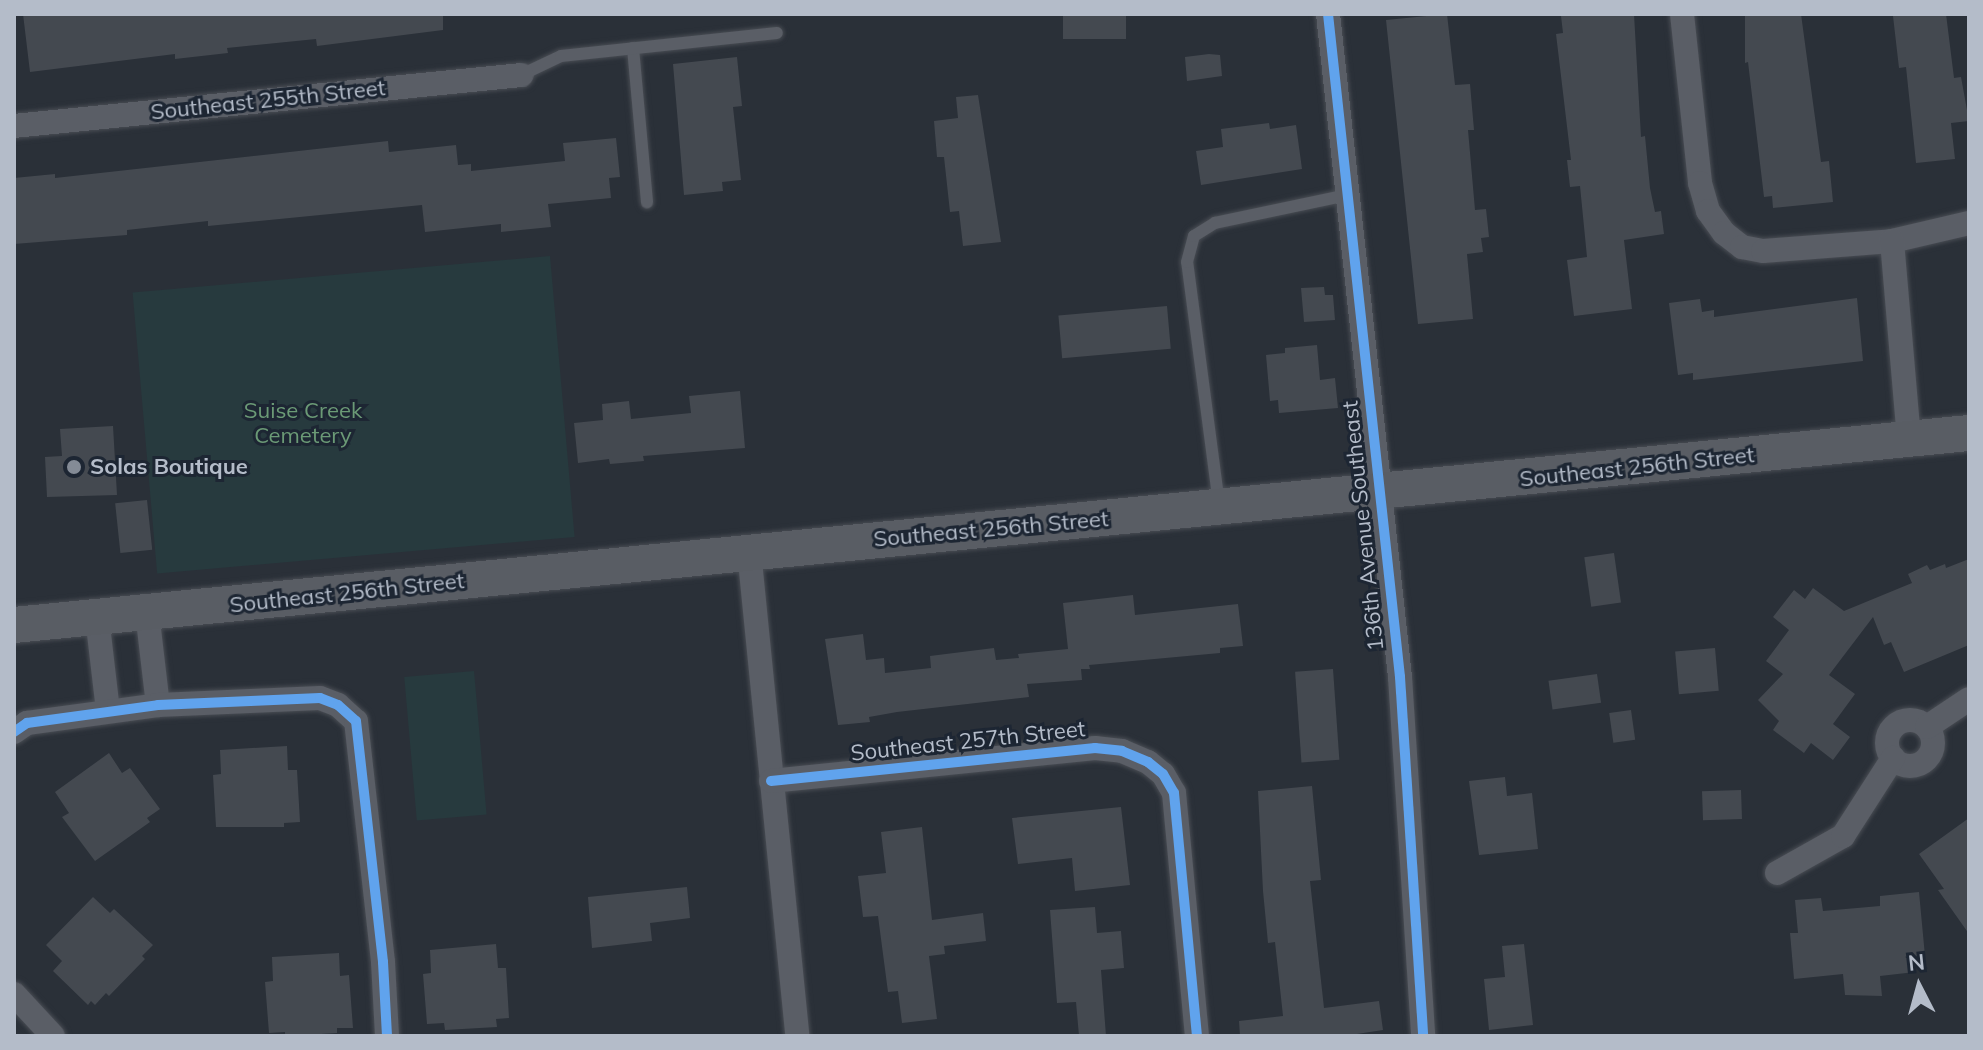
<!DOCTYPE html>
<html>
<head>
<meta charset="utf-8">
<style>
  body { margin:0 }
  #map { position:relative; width:1983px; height:1050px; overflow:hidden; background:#2a3038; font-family:Mulish,sans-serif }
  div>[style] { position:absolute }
  .green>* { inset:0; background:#273a3e; transform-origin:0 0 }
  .building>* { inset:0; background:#444950; transform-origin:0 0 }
  .roads { filter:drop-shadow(0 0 2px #484c53) drop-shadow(0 0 2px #484c53) }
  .service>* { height:12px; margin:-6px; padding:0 6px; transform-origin:6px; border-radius:6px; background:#5a5e66 }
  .minor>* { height:24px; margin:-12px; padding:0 12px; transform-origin:12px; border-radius:12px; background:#5a5e66 }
  .minor>.ring { margin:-12px; padding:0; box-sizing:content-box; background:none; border:24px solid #5a5e66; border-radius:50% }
  .secondary>* { height:36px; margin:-18px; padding:0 18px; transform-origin:18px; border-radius:18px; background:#595d64 }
  .cycleway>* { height:10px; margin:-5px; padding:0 5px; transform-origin:5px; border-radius:5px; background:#60a3ed }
  .dots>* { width:22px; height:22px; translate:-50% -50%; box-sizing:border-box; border:4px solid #1d2633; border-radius:50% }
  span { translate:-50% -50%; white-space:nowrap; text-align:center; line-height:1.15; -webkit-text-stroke:6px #1d2633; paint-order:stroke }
  .street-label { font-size:22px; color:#b4bcc9 }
  .park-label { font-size:22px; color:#6b9a76 }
  .poi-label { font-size:22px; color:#b4bcc9; font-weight:700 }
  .left { translate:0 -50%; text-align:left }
  .frame { position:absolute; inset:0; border:16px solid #b4bcc9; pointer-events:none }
  .north { position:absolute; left:1879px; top:946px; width:80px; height:80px; -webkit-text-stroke:6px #1d2633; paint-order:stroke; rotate:354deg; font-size:22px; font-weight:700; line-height:32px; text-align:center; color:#b4bcc9 }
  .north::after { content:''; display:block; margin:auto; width:28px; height:36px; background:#b4bcc9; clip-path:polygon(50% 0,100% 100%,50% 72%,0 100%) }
</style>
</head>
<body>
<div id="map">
  <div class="green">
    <div style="left:550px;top:256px;width:282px;height:419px;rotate:85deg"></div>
    <div style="left:474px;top:671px;width:144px;height:70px;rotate:85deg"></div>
  </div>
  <div class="building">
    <div style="clip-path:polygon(23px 14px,443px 14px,443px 30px,317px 46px,316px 39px,227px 48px,228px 53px,175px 59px,175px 54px,30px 72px)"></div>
    <div style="left:1063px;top:14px;width:63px;height:25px"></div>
    <div style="clip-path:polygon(1447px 14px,1455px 85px,1470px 84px,1474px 130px,1468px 130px,1475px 210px,1486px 209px,1489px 237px,1481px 238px,1483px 252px,1467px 254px,1473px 319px,1418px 324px,1386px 20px)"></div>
    <div style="clip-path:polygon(1582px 14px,1634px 14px,1641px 137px,1645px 136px,1650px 188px,1655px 212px,1661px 211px,1664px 234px,1624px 240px,1632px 309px,1574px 316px,1567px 260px,1587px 257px,1580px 186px,1570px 187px,1567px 160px,1571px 160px,1556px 34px,1563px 33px,1561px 16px)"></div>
    <div style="clip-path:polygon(1745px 14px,1801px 14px,1821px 162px,1829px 161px,1833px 202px,1773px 208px,1772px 196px,1764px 197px,1748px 62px,1745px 63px)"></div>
    <div style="clip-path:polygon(1946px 14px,1954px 78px,1961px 77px,1969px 121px,1951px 123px,1955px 159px,1916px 163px,1906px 67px,1899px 68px,1893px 16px)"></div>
    <div style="clip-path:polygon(1209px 54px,1220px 55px,1222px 76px,1187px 81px,1185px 57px)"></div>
    <div style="clip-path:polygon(737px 57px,742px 106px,733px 107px,741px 180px,722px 182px,723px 191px,684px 195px,673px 64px)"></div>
    <div style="clip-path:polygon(978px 95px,1001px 242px,963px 246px,959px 211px,950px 212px,944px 157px,937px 157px,934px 121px,958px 118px,956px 97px)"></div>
    <div style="clip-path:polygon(1269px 123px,1270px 129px,1296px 125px,1302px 169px,1201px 185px,1196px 151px,1223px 147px,1221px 129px)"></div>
    <div style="clip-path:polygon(616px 138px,620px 177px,609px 178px,611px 198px,548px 204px,551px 227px,501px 232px,501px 224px,425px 232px,422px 205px,208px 226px,208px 221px,127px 230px,127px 235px,14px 244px,14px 178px,55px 174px,55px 178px,388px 141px,389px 152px,456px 145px,458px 165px,471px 164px,471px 171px,565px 161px,563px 143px)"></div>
    <div style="clip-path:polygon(1324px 287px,1325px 295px,1333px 295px,1335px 320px,1304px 322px,1301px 288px)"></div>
    <div style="clip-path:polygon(1857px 298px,1863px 361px,1693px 380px,1693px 373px,1678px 375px,1669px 303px,1700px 299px,1702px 312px,1714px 310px,1714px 317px)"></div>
    <div style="left:1167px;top:306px;width:43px;height:109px;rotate:85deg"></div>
    <div style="clip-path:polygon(1317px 345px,1320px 380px,1335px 378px,1338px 408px,1279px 413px,1278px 400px,1270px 401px,1266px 355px,1285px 353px,1285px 348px)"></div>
    <div style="clip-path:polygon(740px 391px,745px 448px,643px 456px,644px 461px,610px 464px,609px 459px,578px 463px,574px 423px,603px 420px,602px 404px,629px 401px,631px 419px,691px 413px,689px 396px)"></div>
    <div style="clip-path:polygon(113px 426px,117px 495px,47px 497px,45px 457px,62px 456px,60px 429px)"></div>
    <div style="left:147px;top:500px;width:50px;height:32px;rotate:84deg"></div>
    <div style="left:1614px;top:553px;width:50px;height:30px;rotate:82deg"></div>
    <div style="clip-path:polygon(1969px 559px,1969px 645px,1904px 672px,1891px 642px,1884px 645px,1873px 617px,1829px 675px,1855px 694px,1833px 724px,1850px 737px,1833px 760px,1811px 743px,1804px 753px,1773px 730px,1779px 721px,1758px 700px,1783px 674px,1766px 661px,1789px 630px,1773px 617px,1794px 590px,1805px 599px,1813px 588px,1844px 611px,1912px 583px,1908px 574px,1927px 565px,1930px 570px,1945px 564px,1946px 568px)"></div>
    <div style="clip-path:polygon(1133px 595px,1135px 615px,1238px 604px,1243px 646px,1220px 648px,1220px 653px,1089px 665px,1090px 669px,1081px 669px,1082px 680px,1027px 684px,1029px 697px,897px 712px,869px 717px,870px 722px,838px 725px,825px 639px,863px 634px,866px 660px,884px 658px,885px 673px,931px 668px,930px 656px,994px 648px,996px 660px,1019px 658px,1018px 654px,1068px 649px,1063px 603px)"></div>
    <div style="left:1715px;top:648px;width:43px;height:40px;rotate:85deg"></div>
    <div style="left:1333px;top:669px;width:91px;height:38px;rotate:86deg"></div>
    <div style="left:1597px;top:674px;width:29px;height:49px;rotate:82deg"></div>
    <div style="left:1631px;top:710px;width:30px;height:22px;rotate:82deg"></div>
    <div style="clip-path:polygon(287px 746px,288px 770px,297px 770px,300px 822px,284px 823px,284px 827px,216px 827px,213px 775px,221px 774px,220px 750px)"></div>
    <div style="clip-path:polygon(109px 753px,122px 773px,130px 768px,160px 809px,147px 818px,150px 822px,95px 861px,62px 817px,69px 813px,55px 792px)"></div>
    <div style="clip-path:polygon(1505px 777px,1507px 796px,1532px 793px,1538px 849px,1479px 855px,1469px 781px)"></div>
    <div style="clip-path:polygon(1312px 786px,1321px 880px,1310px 881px,1324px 1008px,1379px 1001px,1383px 1030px,1344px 1036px,1240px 1036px,1239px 1021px,1283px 1016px,1275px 942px,1268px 943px,1263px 891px,1258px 791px)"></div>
    <div style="left:1741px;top:790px;width:29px;height:39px;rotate:88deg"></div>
    <div style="clip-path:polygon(1121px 807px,1130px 885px,1075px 891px,1072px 858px,1018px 864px,1012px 818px)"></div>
    <div style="clip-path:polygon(1969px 818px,1969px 934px,1938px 890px,1944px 889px,1919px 854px)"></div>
    <div style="clip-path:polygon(922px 827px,932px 920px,983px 913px,986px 941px,944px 946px,945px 954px,929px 956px,937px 1019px,902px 1023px,898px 991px,888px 992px,878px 916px,863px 917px,858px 876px,886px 873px,881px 832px)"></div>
    <div style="clip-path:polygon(687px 887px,690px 918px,650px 923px,652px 941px,592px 948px,588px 897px)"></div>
    <div style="clip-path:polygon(1919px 892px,1925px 956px,1913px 957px,1915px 972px,1880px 976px,1882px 996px,1845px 995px,1843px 974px,1794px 979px,1790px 933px,1798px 933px,1795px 900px,1821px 898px,1823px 911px,1880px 906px,1880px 896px)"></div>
    <div style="clip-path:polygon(93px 897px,110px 913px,114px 909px,153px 945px,142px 956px,145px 959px,109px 996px,106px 993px,95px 1005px,91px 1001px,88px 1005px,53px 971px,62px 961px,46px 945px)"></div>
    <div style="clip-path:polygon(1095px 907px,1097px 933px,1121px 931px,1124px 968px,1101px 970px,1106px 1036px,1079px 1036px,1076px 1002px,1057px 1003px,1050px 910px)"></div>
    <div style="clip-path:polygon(496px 944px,498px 968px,506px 968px,509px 1018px,496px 1019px,497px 1027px,445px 1030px,444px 1023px,427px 1024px,423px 974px,431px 973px,430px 950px)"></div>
    <div style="clip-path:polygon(1524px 944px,1533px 1025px,1489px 1030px,1484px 979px,1505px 977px,1502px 946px)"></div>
    <div style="clip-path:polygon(339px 953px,340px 976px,349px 975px,353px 1028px,337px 1028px,337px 1033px,290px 1036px,285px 1036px,285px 1032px,269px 1033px,265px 982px,273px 981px,272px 957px)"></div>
  </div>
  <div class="roads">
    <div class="service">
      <div style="left:633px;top:48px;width:155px;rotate:84.8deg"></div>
      <div style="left:521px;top:75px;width:44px;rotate:-25.4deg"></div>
      <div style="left:561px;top:56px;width:217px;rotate:-6.1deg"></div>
      <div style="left:1219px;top:504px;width:244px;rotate:-97.5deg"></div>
      <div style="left:1187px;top:262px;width:27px;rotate:-75deg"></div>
      <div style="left:1194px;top:236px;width:25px;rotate:-32deg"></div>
      <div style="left:1215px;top:223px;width:136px;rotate:-11.9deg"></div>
    </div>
    <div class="minor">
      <div style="left:1328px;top:14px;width:667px;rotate:83.8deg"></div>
      <div style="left:1400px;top:677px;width:360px;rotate:86.3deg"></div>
      <div style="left:1682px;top:14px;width:170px;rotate:83.9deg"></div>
      <div style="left:1700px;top:183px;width:29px;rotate:74deg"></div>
      <div style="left:1708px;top:211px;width:27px;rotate:54deg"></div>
      <div style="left:1724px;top:233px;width:23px;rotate:38deg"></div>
      <div style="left:1742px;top:247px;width:21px;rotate:11deg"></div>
      <div style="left:1763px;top:251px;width:129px;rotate:-4.4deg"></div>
      <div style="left:1892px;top:241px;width:79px;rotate:-13.2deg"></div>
      <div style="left:14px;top:126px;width:510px;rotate:-5.74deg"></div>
      <div style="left:1892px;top:241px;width:199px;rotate:85.1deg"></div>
      <div style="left:749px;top:551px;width:487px;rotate:84.3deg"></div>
      <div style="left:147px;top:612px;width:94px;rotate:83.3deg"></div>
      <div style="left:97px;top:617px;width:95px;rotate:83.3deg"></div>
      <div class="ring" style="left:1887px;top:720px;width:22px;height:22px"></div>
      <div style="left:1927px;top:727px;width:50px;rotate:-33.7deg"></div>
      <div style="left:14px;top:732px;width:16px;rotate:-35deg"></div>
      <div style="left:27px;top:723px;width:132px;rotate:-7.8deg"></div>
      <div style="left:158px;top:705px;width:162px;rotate:-2.5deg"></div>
      <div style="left:320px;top:698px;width:19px;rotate:21deg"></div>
      <div style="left:338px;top:705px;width:24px;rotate:42deg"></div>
      <div style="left:356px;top:721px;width:243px;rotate:83.6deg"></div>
      <div style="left:383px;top:962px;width:74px;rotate:86.9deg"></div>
      <div style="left:771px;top:781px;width:326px;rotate:-5.8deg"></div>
      <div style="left:1095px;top:748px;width:27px;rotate:6deg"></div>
      <div style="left:1122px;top:751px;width:28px;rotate:23deg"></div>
      <div style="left:1148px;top:762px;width:19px;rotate:39deg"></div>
      <div style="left:1163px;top:774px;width:22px;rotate:60deg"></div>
      <div style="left:1174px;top:793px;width:244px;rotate:84.6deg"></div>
      <div style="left:1777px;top:873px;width:76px;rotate:-29.3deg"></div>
      <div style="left:1843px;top:836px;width:93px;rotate:-57.3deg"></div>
      <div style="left:14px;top:994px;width:57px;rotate:47.1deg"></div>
    </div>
    <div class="secondary">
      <div style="left:14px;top:625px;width:1964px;rotate:-5.61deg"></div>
    </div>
  </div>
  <div class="cycleway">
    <div style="left:1328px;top:14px;width:667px;rotate:83.8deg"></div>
    <div style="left:1400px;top:677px;width:360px;rotate:86.3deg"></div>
    <div style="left:14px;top:732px;width:16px;rotate:-35deg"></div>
    <div style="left:27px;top:723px;width:132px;rotate:-7.8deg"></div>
    <div style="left:158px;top:705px;width:162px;rotate:-2.5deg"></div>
    <div style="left:320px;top:698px;width:19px;rotate:21deg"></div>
    <div style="left:338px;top:705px;width:24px;rotate:42deg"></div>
    <div style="left:356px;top:721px;width:243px;rotate:83.6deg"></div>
    <div style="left:383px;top:962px;width:74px;rotate:86.9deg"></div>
    <div style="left:771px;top:781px;width:326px;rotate:-5.8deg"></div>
    <div style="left:1095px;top:748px;width:27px;rotate:6deg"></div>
    <div style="left:1122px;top:751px;width:28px;rotate:23deg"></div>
    <div style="left:1148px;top:762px;width:19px;rotate:39deg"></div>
    <div style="left:1163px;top:774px;width:22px;rotate:60deg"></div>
    <div style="left:1174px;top:793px;width:244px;rotate:84.6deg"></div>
  </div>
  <div class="dots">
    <div style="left:74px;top:467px;background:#848b96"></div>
  </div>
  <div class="street-label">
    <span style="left:268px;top:100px;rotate:-6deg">Southeast 255th Street</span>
    <span style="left:1637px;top:467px;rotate:-6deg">Southeast 256th Street</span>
    <span style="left:1363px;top:526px;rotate:-96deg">136th Avenue Southeast</span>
    <span style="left:991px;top:529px;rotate:-5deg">Southeast 256th Street</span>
    <span style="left:347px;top:593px;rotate:-6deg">Southeast 256th Street</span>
    <span style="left:968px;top:741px;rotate:-6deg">Southeast 257th Street</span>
  </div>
  <div class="park-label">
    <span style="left:303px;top:423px">Suise Creek<br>Cemetery</span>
  </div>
  <div class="poi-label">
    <span class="left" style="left:90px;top:467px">Solas Boutique</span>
  </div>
  <div class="frame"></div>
  <div class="north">N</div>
</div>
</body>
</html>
